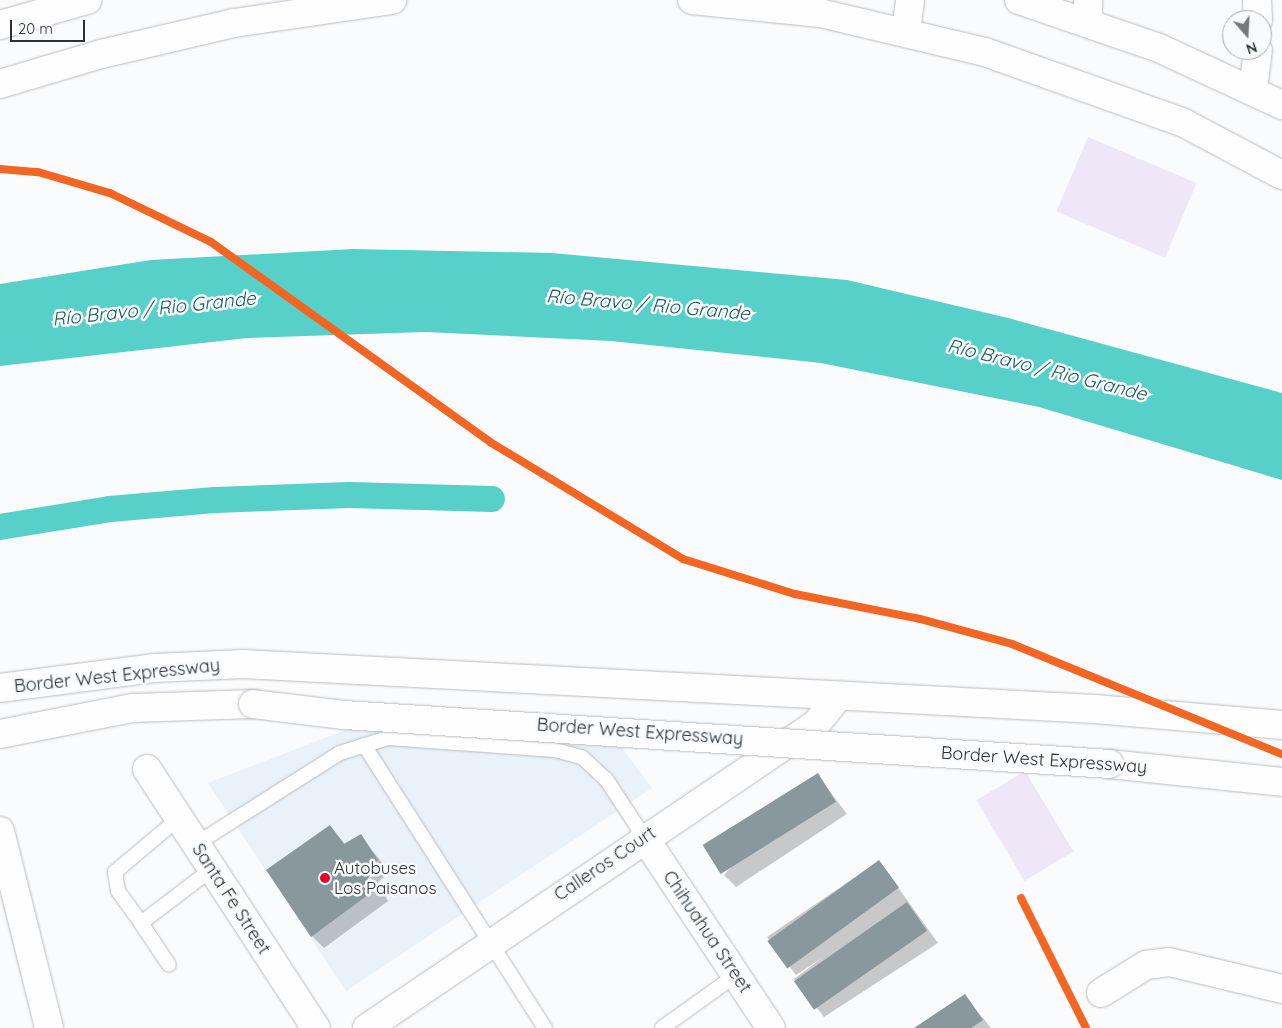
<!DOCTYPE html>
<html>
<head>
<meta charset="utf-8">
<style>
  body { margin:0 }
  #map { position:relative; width:1282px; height:1028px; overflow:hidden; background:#f9fbfd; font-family:Quicksand,sans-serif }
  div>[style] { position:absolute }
  .built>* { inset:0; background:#e9f1f9 }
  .green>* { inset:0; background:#efe7f8; transform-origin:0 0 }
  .water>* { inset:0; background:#57d0ca }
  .shadow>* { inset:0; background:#0003 }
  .canal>* { height:26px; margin:-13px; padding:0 13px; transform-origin:13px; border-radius:13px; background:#57d0ca }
  .building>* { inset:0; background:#88989c; transform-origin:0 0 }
  .roads { filter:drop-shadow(0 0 1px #b9bcbe) drop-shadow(0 0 1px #b9bcbe) }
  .lane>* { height:14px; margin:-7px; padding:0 7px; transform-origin:7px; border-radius:7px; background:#fefeff }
  .street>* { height:28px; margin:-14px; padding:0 14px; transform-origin:14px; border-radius:14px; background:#fefeff }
  .primary>* { height:28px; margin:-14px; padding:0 14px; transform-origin:14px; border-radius:14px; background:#fefeff }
  .highway>* { height:28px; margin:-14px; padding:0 14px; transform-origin:14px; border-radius:14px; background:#fefeff }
  .bridges { filter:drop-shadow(0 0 1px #b9bcbe) drop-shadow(0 0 1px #b9bcbe) }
  .highway-bridge>* { height:28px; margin:-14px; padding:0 14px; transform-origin:14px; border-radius:14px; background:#fefeff }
  .rail-1>* { height:8px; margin:-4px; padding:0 4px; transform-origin:4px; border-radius:4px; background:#f26522 }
  .dots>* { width:14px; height:14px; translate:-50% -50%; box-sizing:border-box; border:2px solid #f8fbfe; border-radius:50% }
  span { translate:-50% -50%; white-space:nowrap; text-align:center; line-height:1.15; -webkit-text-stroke:5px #f8fbfe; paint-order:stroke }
  .bus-label { font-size:17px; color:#2e3134 }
  .left { translate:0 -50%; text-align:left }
  .street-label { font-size:18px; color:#2e3134 }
  .water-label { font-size:19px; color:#1f5b57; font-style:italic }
  .north { position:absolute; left:1222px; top:10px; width:50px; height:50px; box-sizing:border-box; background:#f8fbfe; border:1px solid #a7aaad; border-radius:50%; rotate:161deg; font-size:14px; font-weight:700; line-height:20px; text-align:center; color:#2e3134 }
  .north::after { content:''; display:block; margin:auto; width:18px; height:22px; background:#75787a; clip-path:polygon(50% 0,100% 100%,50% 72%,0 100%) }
  .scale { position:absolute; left:10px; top:20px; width:75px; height:22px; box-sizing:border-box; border:2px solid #2e3134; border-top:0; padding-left:6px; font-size:15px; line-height:18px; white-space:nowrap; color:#2e3134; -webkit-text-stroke:4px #f8fbfe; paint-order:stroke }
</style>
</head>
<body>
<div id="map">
  <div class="built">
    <div style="clip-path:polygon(356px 726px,621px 747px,652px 788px,346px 991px,208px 783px)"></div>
  </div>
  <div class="green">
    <div style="left:1088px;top:137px;width:118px;height:81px;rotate:23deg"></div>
    <div style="left:1025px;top:771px;width:94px;height:57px;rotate:59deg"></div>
  </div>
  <div class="water">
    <div style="clip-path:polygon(353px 249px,552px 253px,847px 280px,1008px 318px,1282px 393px,1282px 480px,1039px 407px,821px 363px,611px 341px,425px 332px,247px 338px,0 366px,0 284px,151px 260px)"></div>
  </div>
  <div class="shadow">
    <div style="clip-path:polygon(817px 775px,847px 814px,736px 887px,724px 875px)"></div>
    <div style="clip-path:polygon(330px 827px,346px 845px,360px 836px,390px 872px,378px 882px,388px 901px,324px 948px,312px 936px)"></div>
    <div style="clip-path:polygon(879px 861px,938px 943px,824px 1017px,794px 979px,822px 958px,796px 975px,767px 937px)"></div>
    <div style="clip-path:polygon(965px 996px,991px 1028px,917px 1028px)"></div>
  </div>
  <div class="canal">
    <div style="left:0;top:527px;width:111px;rotate:-9.3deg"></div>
    <div style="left:110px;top:509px;width:105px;rotate:-4.9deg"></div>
    <div style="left:215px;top:500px;width:134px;rotate:-2.1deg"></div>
    <div style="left:349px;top:495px;width:143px;rotate:1.6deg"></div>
  </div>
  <div class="building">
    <div style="left:818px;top:773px;width:34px;height:136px;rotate:58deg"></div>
    <div style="clip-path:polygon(330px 825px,344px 844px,361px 834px,378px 860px,366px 870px,376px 889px,311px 937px,266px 870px)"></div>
    <div style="left:879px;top:860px;width:34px;height:138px;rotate:54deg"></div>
    <div style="left:907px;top:902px;width:35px;height:138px;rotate:55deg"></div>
    <div style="clip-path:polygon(965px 994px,983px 1020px,971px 1028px,914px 1028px)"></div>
  </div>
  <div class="roads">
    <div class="lane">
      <div style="left:364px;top:745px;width:336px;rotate:57.4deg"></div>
      <div style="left:179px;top:818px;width:84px;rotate:139.8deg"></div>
      <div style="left:115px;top:872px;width:19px;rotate:81deg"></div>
      <div style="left:118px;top:891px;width:39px;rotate:54deg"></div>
      <div style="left:141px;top:923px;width:89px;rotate:-37.3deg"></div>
      <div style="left:196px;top:844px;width:170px;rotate:-32.3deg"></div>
      <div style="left:340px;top:753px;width:50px;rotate:-17.4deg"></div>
      <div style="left:388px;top:738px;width:167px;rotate:4.1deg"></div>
      <div style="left:555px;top:750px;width:28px;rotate:15deg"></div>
      <div style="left:582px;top:757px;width:33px;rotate:43deg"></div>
      <div style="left:606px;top:779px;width:69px;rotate:56.8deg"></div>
      <div style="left:141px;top:923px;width:50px;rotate:56.3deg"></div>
      <div style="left:662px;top:1028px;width:91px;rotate:-35.6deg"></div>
    </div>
    <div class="street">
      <div style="left:1088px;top:0;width:21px;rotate:90deg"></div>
      <div style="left:1257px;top:0;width:20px;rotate:87deg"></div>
      <div style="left:906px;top:30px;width:30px;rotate:-82deg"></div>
      <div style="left:1253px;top:90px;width:40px;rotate:-82.9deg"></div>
      <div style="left:147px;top:769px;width:309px;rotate:56.9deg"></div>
      <div style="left:644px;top:837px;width:229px;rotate:56.4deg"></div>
      <div style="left:1101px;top:993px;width:53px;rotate:-31.9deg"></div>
      <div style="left:1146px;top:965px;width:23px;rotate:-7deg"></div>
      <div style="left:1169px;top:962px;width:116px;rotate:13.4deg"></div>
      <div style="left:367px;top:1028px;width:542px;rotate:-34.1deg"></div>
      <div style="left:816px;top:724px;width:36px;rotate:-51deg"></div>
    </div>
    <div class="primary">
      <div style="left:0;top:831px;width:203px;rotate:76deg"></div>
    </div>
    <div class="highway">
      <div style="left:692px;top:0;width:129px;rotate:5.8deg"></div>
      <div style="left:820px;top:13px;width:170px;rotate:13.3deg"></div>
      <div style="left:985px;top:52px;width:211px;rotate:19.6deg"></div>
      <div style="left:1184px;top:123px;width:111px;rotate:28deg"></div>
      <div style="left:1019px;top:0;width:148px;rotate:18.9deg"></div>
      <div style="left:1159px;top:48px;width:136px;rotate:24.9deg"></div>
      <div style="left:0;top:25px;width:91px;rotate:-16deg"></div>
      <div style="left:0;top:84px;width:105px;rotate:-16.5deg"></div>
      <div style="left:101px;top:54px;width:137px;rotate:-13.1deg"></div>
      <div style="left:234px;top:23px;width:160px;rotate:-8.3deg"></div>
      <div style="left:0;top:688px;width:155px;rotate:-7.4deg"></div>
      <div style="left:154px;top:668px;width:89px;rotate:-2.6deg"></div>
      <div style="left:243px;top:664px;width:853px;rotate:3.02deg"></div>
      <div style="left:1095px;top:709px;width:188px;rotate:4.9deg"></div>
      <div style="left:0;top:734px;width:136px;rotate:-11.1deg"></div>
      <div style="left:133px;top:708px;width:120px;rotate:-1.9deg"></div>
      <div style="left:1109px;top:764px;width:174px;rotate:5.9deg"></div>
    </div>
  </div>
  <div class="bridges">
    <div class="highway-bridge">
      <div style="left:253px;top:704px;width:92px;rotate:6.9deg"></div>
      <div style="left:344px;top:715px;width:767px;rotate:3.66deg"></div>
    </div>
  </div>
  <div class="rail-1">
    <div style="left:0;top:169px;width:38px;rotate:5deg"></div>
    <div style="left:38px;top:172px;width:75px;rotate:16.3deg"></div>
    <div style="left:110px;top:193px;width:112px;rotate:25.9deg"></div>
    <div style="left:211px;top:242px;width:343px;rotate:35.6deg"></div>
    <div style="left:490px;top:442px;width:226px;rotate:31.2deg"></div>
    <div style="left:683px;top:559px;width:117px;rotate:17.4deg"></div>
    <div style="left:795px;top:594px;width:127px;rotate:11.3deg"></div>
    <div style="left:920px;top:619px;width:95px;rotate:15.2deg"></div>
    <div style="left:1012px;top:644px;width:292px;rotate:22.2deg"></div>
    <div style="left:1021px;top:898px;width:145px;rotate:63.4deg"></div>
  </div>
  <div class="dots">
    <div style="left:325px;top:878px;background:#e4002b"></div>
  </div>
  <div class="bus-label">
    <span class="left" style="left:334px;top:878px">Autobuses<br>Los Paisanos</span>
  </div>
  <div class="street-label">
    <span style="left:117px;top:676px;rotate:-6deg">Border West Expressway</span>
    <span style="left:640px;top:732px;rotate:4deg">Border West Expressway</span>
    <span style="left:1044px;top:760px;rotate:4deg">Border West Expressway</span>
    <span style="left:605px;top:864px;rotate:-34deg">Calleros Court</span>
    <span style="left:231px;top:899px;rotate:57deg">Santa Fe Street</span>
    <span style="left:707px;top:932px;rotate:56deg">Chihuahua Street</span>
  </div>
  <div class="water-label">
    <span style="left:648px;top:305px;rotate:5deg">Río Bravo / Rio Grande</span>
    <span style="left:154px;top:309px;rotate:-6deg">Río Bravo / Rio Grande</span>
    <span style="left:1047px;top:370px;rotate:14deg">Río Bravo / Rio Grande</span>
  </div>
  <div class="north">N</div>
  <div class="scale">20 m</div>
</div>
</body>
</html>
